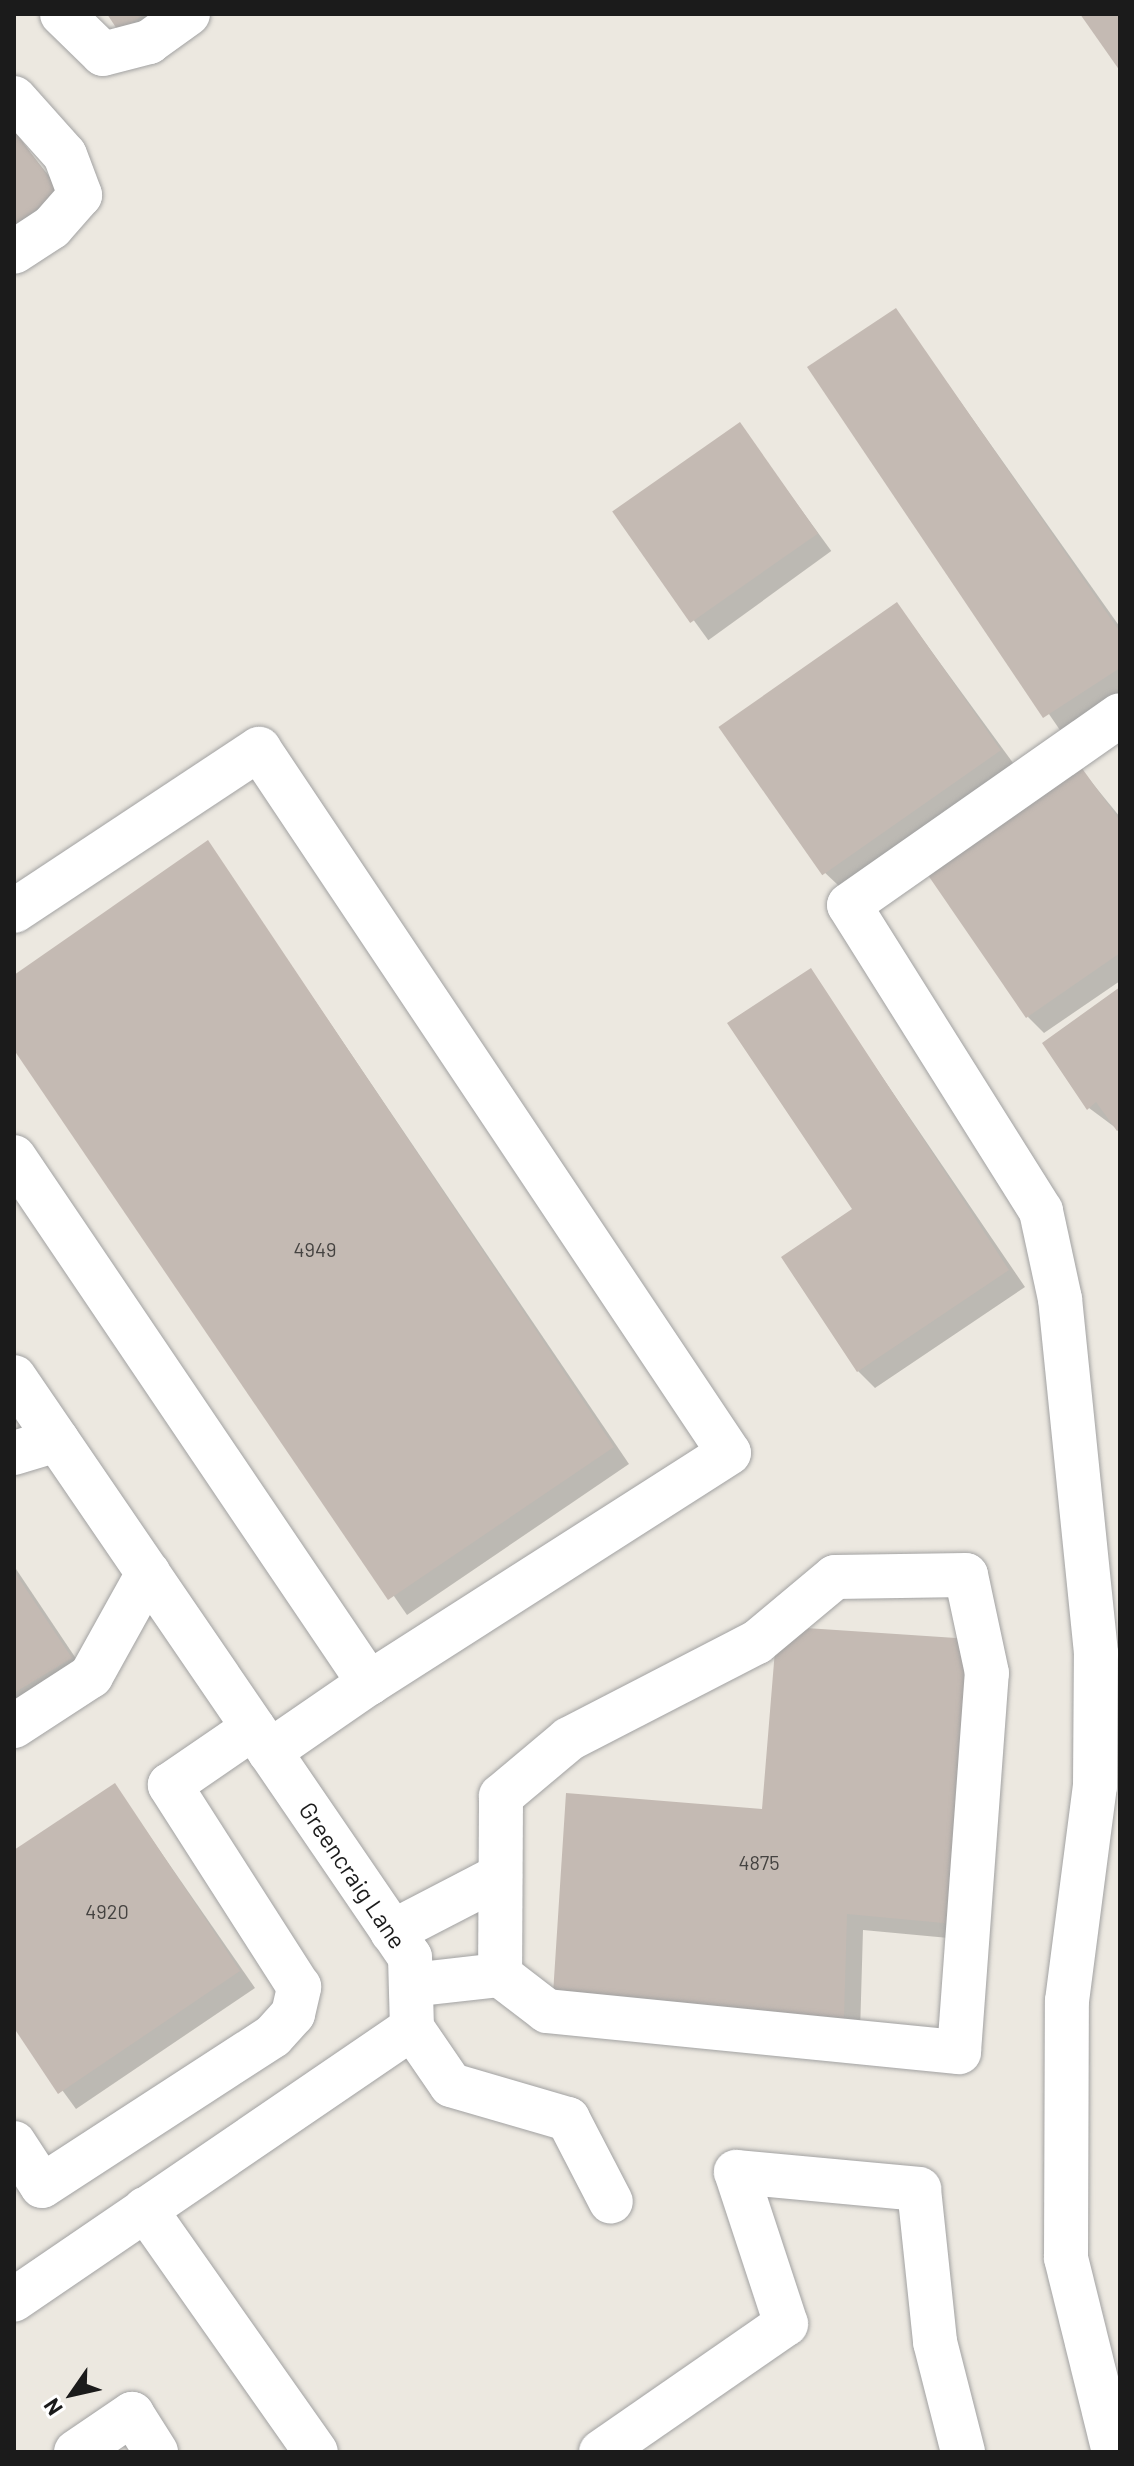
<!DOCTYPE html>
<html>
<head>
<meta charset="utf-8">
<style>
  body { margin:0 }
  #map { position:relative; width:1134px; height:2466px; overflow:hidden; background:#ece8e0; font-family:Barlow,sans-serif }
  div>[style] { position:absolute }
  .shadow>* { inset:0; background:#0003; transform-origin:0 0 }
  .building>* { inset:0; background:#c4bab3; transform-origin:0 0 }
  .roads { filter:drop-shadow(0 0 2px #a2a2a2) drop-shadow(0 0 2px #a2a2a2) }
  .minor>* { height:44px; margin:-22px; padding:0 22px; transform-origin:22px; border-radius:22px; background:#fff }
  span { translate:-50% -50%; white-space:nowrap; text-align:center; line-height:1.15; -webkit-text-stroke:8px #fff; paint-order:stroke }
  .number-label { font-size:20px; color:#454341 }
  .number-label span { -webkit-text-stroke-width:0 }
  .street-label { font-size:24px; color:#1b1b1b }
  .frame { position:absolute; inset:0; border:16px solid #1b1b1b; pointer-events:none }
  .north { position:absolute; left:32px; top:2354px; width:80px; height:80px; -webkit-text-stroke:6px #fff; paint-order:stroke; rotate:236deg; font-size:22px; font-weight:700; line-height:32px; text-align:center; color:#1b1b1b }
  .north::after { content:''; display:block; margin:auto; width:28px; height:36px; background:#1b1b1b; clip-path:polygon(50% 0,100% 100%,50% 72%,0 100%) }
</style>
</head>
<body>
<div id="map">
  <div class="shadow">
    <div style="clip-path:polygon(109px 14px,183px 14px,137px 47px)"></div>
    <div style="clip-path:polygon(14px 132px,80px 215px,14px 261px)"></div>
    <div style="clip-path:polygon(896px 311px,1120px 627px,1120px 695px,1062px 733px,810px 368px)"></div>
    <div style="left:739px;top:424px;width:157px;height:152px;rotate:54deg"></div>
    <div style="clip-path:polygon(897px 604px,1016px 767px,839px 886px,822px 870px)"></div>
    <div style="clip-path:polygon(1076px 763px,1120px 817px,1120px 981px,1044px 1033px,1028px 1017px)"></div>
    <div style="clip-path:polygon(208px 843px,629px 1464px,407px 1615px,14px 1047px,14px 978px)"></div>
    <div style="clip-path:polygon(810px 971px,1025px 1287px,875px 1388px,858px 1371px,855px 1209px)"></div>
    <div style="clip-path:polygon(1120px 990px,1120px 1131px,1089px 1108px,1044px 1044px)"></div>
    <div style="clip-path:polygon(14px 1566px,87px 1675px,14px 1719px)"></div>
    <div style="clip-path:polygon(776px 1651px,970px 1940px,863px 1930px,860px 2033px,572px 2010px,764px 1811px)"></div>
    <div style="clip-path:polygon(115px 1786px,255px 1988px,76px 2109px,14px 2024px,14px 1853px)"></div>
  </div>
  <div class="building">
    <div style="clip-path:polygon(107px 14px,144px 14px,119px 32px)"></div>
    <div style="clip-path:polygon(1080px 14px,1120px 14px,1120px 71px)"></div>
    <div style="clip-path:polygon(14px 130px,60px 193px,14px 225px)"></div>
    <div style="clip-path:polygon(896px 308px,1120px 632px,1120px 668px,1043px 718px,807px 367px)"></div>
    <div style="left:740px;top:422px;width:136px;height:156px;rotate:55deg"></div>
    <div style="left:897px;top:602px;width:181px;height:218px;rotate:55deg"></div>
    <div style="clip-path:polygon(1076px 760px,1120px 821px,1120px 953px,1026px 1018px,921px 865px)"></div>
    <div style="clip-path:polygon(208px 840px,614px 1447px,388px 1600px,14px 1050px,14px 975px)"></div>
    <div style="clip-path:polygon(811px 968px,1009px 1270px,857px 1372px,781px 1257px,852px 1209px,727px 1023px)"></div>
    <div style="clip-path:polygon(1120px 987px,1120px 1129px,1117px 1131px,1096px 1102px,1087px 1110px,1042px 1043px)"></div>
    <div style="clip-path:polygon(14px 1571px,72px 1658px,14px 1693px)"></div>
    <div style="clip-path:polygon(806px 1628px,971px 1639px,954px 1924px,847px 1914px,844px 2018px,553px 1994px,566px 1793px,762px 1809px,775px 1650px)"></div>
    <div style="clip-path:polygon(115px 1783px,240px 1971px,58px 2094px,14px 2028px,14px 1850px)"></div>
  </div>
  <div class="roads">
    <div class="minor">
      <div style="left:62px;top:14px;width:57px;rotate:44.3deg"></div>
      <div style="left:103px;top:54px;width:48px;rotate:-14.6deg"></div>
      <div style="left:149px;top:42px;width:48px;rotate:-35.7deg"></div>
      <div style="left:14px;top:98px;width:76px;rotate:48.2deg"></div>
      <div style="left:65px;top:155px;width:43px;rotate:69.4deg"></div>
      <div style="left:80px;top:195px;width:43px;rotate:131.2deg"></div>
      <div style="left:52px;top:227px;width:45px;rotate:146.7deg"></div>
      <div style="left:14px;top:911px;width:294px;rotate:-33.5deg"></div>
      <div style="left:259px;top:749px;width:846px;rotate:56.27deg"></div>
      <div style="left:729px;top:1453px;width:427px;rotate:147.4deg"></div>
      <div style="left:14px;top:1157px;width:635px;rotate:55.98deg"></div>
      <div style="left:369px;top:1683px;width:121px;rotate:145.4deg"></div>
      <div style="left:14px;top:1377px;width:702px;rotate:55.68deg"></div>
      <div style="left:410px;top:1957px;width:71px;rotate:88.4deg"></div>
      <div style="left:412px;top:2028px;width:482px;rotate:145.7deg"></div>
      <div style="left:14px;top:1453px;width:45px;rotate:-16.8deg"></div>
      <div style="left:14px;top:1726px;width:92px;rotate:-33deg"></div>
      <div style="left:91px;top:1676px;width:118px;rotate:-61deg"></div>
      <div style="left:392px;top:1932px;width:122px;rotate:-27.4deg"></div>
      <div style="left:411px;top:1985px;width:90px;rotate:-6.4deg"></div>
      <div style="left:500px;top:1975px;width:59px;rotate:37.5deg"></div>
      <div style="left:547px;top:2011px;width:414px;rotate:5.7deg"></div>
      <div style="left:959px;top:2052px;width:380px;rotate:-85.8deg"></div>
      <div style="left:987px;top:1673px;width:100px;rotate:-102.1deg"></div>
      <div style="left:966px;top:1575px;width:131px;rotate:179.1deg"></div>
      <div style="left:835px;top:1577px;width:102px;rotate:140.2deg"></div>
      <div style="left:757px;top:1642px;width:212px;rotate:152.7deg"></div>
      <div style="left:569px;top:1739px;width:89px;rotate:140deg"></div>
      <div style="left:501px;top:1796px;width:179px;rotate:90.3deg"></div>
      <div style="left:412px;top:2028px;width:69px;rotate:55.6deg"></div>
      <div style="left:451px;top:2085px;width:122px;rotate:16.2deg"></div>
      <div style="left:568px;top:2119px;width:93px;rotate:62.6deg"></div>
      <div style="left:14px;top:2143px;width:51px;rotate:56.9deg"></div>
      <div style="left:42px;top:2186px;width:275px;rotate:-33deg"></div>
      <div style="left:273px;top:2036px;width:30px;rotate:-48deg"></div>
      <div style="left:293px;top:2014px;width:28px;rotate:-77deg"></div>
      <div style="left:299px;top:1987px;width:240px;rotate:-122.6deg"></div>
      <div style="left:170px;top:1785px;width:101px;rotate:-34.5deg"></div>
      <div style="left:145px;top:2209px;width:297px;rotate:54.9deg"></div>
      <div style="left:76px;top:2452px;width:68px;rotate:-34.2deg"></div>
      <div style="left:132px;top:2414px;width:45px;rotate:57.7deg"></div>
      <div style="left:601px;top:2452px;width:225px;rotate:-34.7deg"></div>
      <div style="left:786px;top:2324px;width:160px;rotate:-108.2deg"></div>
      <div style="left:736px;top:2172px;width:184px;rotate:5.3deg"></div>
      <div style="left:919px;top:2189px;width:154px;rotate:84deg"></div>
      <div style="left:935px;top:2342px;width:114px;rotate:75.7deg"></div>
      <div style="left:1114px;top:2452px;width:200px;rotate:-103.9deg"></div>
      <div style="left:1066px;top:2258px;width:257px;rotate:-89.8deg"></div>
      <div style="left:1067px;top:2001px;width:217px;rotate:-82.6deg"></div>
      <div style="left:1095px;top:1786px;width:133px;rotate:-89.6deg"></div>
      <div style="left:1096px;top:1653px;width:356px;rotate:-95.8deg"></div>
      <div style="left:1060px;top:1299px;width:90px;rotate:-102.2deg"></div>
      <div style="left:1041px;top:1211px;width:361px;rotate:-122.1deg"></div>
      <div style="left:849px;top:905px;width:331px;rotate:-35deg"></div>
    </div>
  </div>
  <div class="number-label">
    <span style="left:315px;top:1249px">4949</span>
    <span style="left:759px;top:1862px">4875</span>
    <span style="left:107px;top:1911px">4920</span>
  </div>
  <div class="street-label">
    <span style="left:353px;top:1875px;rotate:56deg">Greencraig Lane</span>
  </div>
  <div class="frame"></div>
  <div class="north">N</div>
</div>
</body>
</html>
